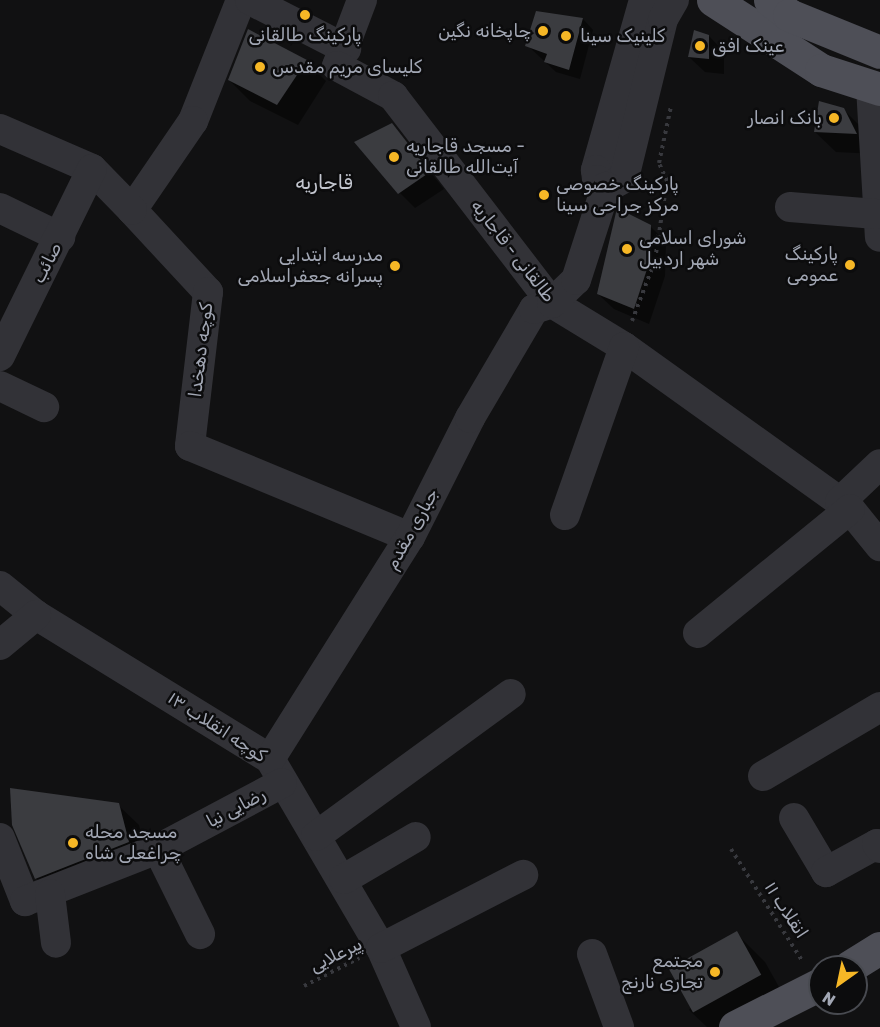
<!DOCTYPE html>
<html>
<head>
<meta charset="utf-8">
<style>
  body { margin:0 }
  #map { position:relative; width:880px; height:1027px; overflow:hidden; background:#111112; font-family:Rubik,"Noto Naskh Arabic",sans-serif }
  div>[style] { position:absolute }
  .shadow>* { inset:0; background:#0007 }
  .building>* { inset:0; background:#3b3c40; transform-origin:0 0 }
  .path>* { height:4px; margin-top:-2px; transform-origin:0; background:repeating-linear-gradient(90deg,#38393e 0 3px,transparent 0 7.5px) }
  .minor>* { height:30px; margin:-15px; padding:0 15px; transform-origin:15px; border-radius:15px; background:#323237 }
  .major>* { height:33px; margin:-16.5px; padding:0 16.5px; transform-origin:16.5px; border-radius:16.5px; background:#4e4f57 }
  .dots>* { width:16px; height:16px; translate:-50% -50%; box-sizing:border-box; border:3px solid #0c0c0d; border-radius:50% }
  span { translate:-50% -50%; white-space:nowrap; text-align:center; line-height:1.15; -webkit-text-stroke:5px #0c0c0d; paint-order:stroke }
  .poi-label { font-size:18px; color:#a2a7b4 }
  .right { translate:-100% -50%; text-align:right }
  .left { translate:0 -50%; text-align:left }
  .street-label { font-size:18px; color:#a2a7b4 }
  .neighbourhood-label { font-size:20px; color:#c3c6cf }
  .north { position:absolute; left:808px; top:955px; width:60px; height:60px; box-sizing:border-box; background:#0c0c0d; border:2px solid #484a50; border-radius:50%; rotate:213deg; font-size:16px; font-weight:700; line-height:24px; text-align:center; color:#a2a7b4 }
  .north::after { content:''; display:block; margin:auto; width:21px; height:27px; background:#f6b726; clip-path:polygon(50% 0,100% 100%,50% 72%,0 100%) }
</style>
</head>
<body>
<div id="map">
  <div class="shadow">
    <div style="clip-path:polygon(583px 19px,593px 30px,580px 79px,556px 72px,527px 45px)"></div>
    <div style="clip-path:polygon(709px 36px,724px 52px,724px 74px,705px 72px,689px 57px)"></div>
    <div style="clip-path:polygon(306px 61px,326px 81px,298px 125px,250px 101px,229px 80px)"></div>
    <div style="clip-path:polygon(844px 110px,865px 131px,876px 154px,836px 152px,815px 132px)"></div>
    <div style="clip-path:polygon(392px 125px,444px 189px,415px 208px,399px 192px)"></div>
    <div style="clip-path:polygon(650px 226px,666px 242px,665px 276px,649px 324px,614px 309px,598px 294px)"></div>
    <div style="clip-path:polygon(118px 805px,139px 825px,148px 862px,56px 898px,36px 878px)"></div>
    <div style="clip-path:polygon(736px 933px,765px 962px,788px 1003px,741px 1027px,707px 1027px,689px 1010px)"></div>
  </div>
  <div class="building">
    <div style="clip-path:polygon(536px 11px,583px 18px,569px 70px,544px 62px,547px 54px,525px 46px)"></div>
    <div style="clip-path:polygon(248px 29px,307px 60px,277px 105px,228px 80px)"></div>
    <div style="clip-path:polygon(694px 30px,709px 35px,709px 59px,688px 57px)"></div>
    <div style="clip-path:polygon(819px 101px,844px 108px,857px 134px,814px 132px)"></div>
    <div style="clip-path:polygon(392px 123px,430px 172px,398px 194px,354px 142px)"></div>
    <div style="clip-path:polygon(617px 208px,651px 225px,650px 260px,634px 309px,597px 294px)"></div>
    <div style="clip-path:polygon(10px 788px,119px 803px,129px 842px,35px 879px,12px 825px)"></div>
    <div style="left:737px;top:931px;width:50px;height:78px;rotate:61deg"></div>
  </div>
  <div class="path">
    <div style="left:632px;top:321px;width:65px;rotate:-69.3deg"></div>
    <div style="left:655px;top:260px;width:80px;rotate:-81.4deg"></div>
    <div style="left:667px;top:181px;width:20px;rotate:-114deg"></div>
    <div style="left:659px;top:163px;width:58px;rotate:-78.1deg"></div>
    <div style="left:731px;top:849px;width:134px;rotate:57.5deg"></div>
    <div style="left:304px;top:986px;width:62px;rotate:-27deg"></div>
  </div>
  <div class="minor">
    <div style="left:241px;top:0;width:130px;rotate:111.6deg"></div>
    <div style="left:193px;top:121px;width:108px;rotate:124.4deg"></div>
    <div style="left:132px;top:210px;width:112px;rotate:47.2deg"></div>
    <div style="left:208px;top:292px;width:155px;rotate:96.7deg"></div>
    <div style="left:190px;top:446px;width:238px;rotate:22.5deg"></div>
    <div style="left:250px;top:0;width:108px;rotate:27deg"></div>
    <div style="left:362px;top:0;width:71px;rotate:110.7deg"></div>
    <div style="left:337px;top:66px;width:64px;rotate:28.2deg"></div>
    <div style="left:393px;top:96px;width:261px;rotate:52.5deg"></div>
    <div style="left:552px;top:303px;width:84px;rotate:31.4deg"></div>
    <div style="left:624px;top:347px;width:278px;rotate:35.6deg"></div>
    <div style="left:850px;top:509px;width:48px;rotate:51deg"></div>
    <div style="left:644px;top:0;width:177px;rotate:105.8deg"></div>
    <div style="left:596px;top:170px;width:10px;rotate:84deg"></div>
    <div style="left:597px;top:180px;width:13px;rotate:32deg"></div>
    <div style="left:608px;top:187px;width:18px;rotate:-29deg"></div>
    <div style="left:624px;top:178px;width:164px;rotate:-76.2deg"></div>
    <div style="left:663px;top:19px;width:22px;rotate:-60deg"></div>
    <div style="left:871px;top:87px;width:150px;rotate:86.6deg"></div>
    <div style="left:0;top:129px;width:100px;rotate:23.5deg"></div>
    <div style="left:92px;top:169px;width:57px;rotate:45.7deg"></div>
    <div style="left:790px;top:207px;width:86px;rotate:4.7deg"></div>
    <div style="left:0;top:208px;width:67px;rotate:25.8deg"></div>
    <div style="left:0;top:356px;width:208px;rotate:-63.8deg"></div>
    <div style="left:0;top:386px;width:49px;rotate:25.5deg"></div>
    <div style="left:840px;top:502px;width:55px;rotate:-43.5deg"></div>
    <div style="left:565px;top:515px;width:178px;rotate:-70.6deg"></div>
    <div style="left:0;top:586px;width:46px;rotate:38.9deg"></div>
    <div style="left:36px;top:615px;width:275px;rotate:31.6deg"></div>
    <div style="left:270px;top:759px;width:219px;rotate:59.6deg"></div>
    <div style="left:381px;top:948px;width:86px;rotate:66.1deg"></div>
    <div style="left:698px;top:633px;width:196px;rotate:-39.2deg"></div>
    <div style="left:0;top:645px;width:47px;rotate:-39.8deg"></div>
    <div style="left:270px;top:759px;width:262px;rotate:-57.8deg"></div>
    <div style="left:410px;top:537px;width:133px;rotate:-63.2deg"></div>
    <div style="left:470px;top:418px;width:126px;rotate:-59.6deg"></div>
    <div style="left:534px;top:309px;width:19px;rotate:-18deg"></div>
    <div style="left:552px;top:303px;width:33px;rotate:-44deg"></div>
    <div style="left:576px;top:280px;width:98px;rotate:-72.1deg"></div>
    <div style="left:763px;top:776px;width:136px;rotate:-30.5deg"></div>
    <div style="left:794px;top:818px;width:63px;rotate:59.3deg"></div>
    <div style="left:826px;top:872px;width:58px;rotate:-28.8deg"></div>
    <div style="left:877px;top:844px;width:5px;rotate:53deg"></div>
    <div style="left:316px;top:836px;width:241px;rotate:-36.1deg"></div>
    <div style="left:0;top:838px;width:68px;rotate:68.4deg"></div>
    <div style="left:25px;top:901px;width:143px;rotate:-21.4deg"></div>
    <div style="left:158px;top:849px;width:140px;rotate:-28deg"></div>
    <div style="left:158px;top:849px;width:95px;rotate:63.7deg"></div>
    <div style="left:344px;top:879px;width:83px;rotate:-30.3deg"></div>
    <div style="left:50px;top:894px;width:49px;rotate:83deg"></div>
    <div style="left:381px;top:948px;width:160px;rotate:-27.2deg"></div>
    <div style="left:592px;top:954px;width:78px;rotate:69.7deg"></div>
  </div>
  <div class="major">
    <div style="left:713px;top:0;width:129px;rotate:32.9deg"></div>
    <div style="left:821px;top:70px;width:62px;rotate:17.9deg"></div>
    <div style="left:770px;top:0;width:24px;rotate:38deg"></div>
    <div style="left:789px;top:15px;width:98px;rotate:22.1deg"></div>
    <div style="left:849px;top:967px;width:36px;rotate:-32deg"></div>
    <div style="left:735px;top:1027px;width:95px;rotate:-26.8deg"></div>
  </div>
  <div class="dots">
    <div style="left:305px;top:15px;background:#f6b726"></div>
    <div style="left:543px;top:31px;background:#f6b726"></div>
    <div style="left:566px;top:36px;background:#f6b726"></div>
    <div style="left:700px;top:46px;background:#f6b726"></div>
    <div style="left:260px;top:67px;background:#f6b726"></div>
    <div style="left:834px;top:118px;background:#f6b726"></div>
    <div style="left:394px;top:157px;background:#f6b726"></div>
    <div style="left:544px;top:195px;background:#f6b726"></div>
    <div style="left:627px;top:249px;background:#f6b726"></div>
    <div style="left:850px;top:265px;background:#f6b726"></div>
    <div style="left:395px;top:266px;background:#f6b726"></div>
    <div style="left:73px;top:843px;background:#f6b726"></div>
    <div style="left:715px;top:972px;background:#f6b726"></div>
  </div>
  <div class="poi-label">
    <span class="right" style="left:531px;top:31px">چاپخانه نگین</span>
    <span style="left:305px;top:35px">پارکینگ طالقانی</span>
    <span class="left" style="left:580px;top:36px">کلینیک سینا</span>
    <span class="left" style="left:712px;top:46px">عینک افق</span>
    <span class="left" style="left:272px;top:67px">کلیسای مریم مقدس</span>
    <span class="right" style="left:822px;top:118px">بانک انصار</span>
    <span class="left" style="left:406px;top:157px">مسجد قاجاریه -<br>آیت‌الله طالقانی</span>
    <span class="left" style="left:556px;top:195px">پارکینگ خصوصی<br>مرکز جراحی سینا</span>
    <span class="left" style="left:639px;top:249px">شورای اسلامی<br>شهر اردبیل</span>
    <span class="right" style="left:838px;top:265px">پارکینگ<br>عمومی</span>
    <span class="right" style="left:383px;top:266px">مدرسه ابتدایی<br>پسرانه جعفراسلامی</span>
    <span class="left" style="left:85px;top:843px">مسجد محله<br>چراغعلی شاه</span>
    <span class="right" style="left:703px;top:972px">مجتمع<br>تجاری نارنج</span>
  </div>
  <div class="street-label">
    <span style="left:513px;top:251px;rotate:52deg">طالقانی - قاجاریه</span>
    <span style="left:47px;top:263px;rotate:-63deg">صائب</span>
    <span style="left:201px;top:350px;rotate:-83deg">کوچه دهخدا</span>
    <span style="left:412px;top:529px;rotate:-61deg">جباری مقدم</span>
    <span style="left:217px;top:727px;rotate:33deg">کوچه انقلاب ۱۳</span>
    <span style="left:236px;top:808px;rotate:-28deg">رضایی نیا</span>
    <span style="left:786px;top:910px;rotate:57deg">انقلاب ۱۱</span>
    <span style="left:336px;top:955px;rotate:-26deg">پیرعلایی</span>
  </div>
  <div class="neighbourhood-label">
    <span style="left:324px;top:182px">قاجاریه</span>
  </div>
  <div class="north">N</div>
</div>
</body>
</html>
